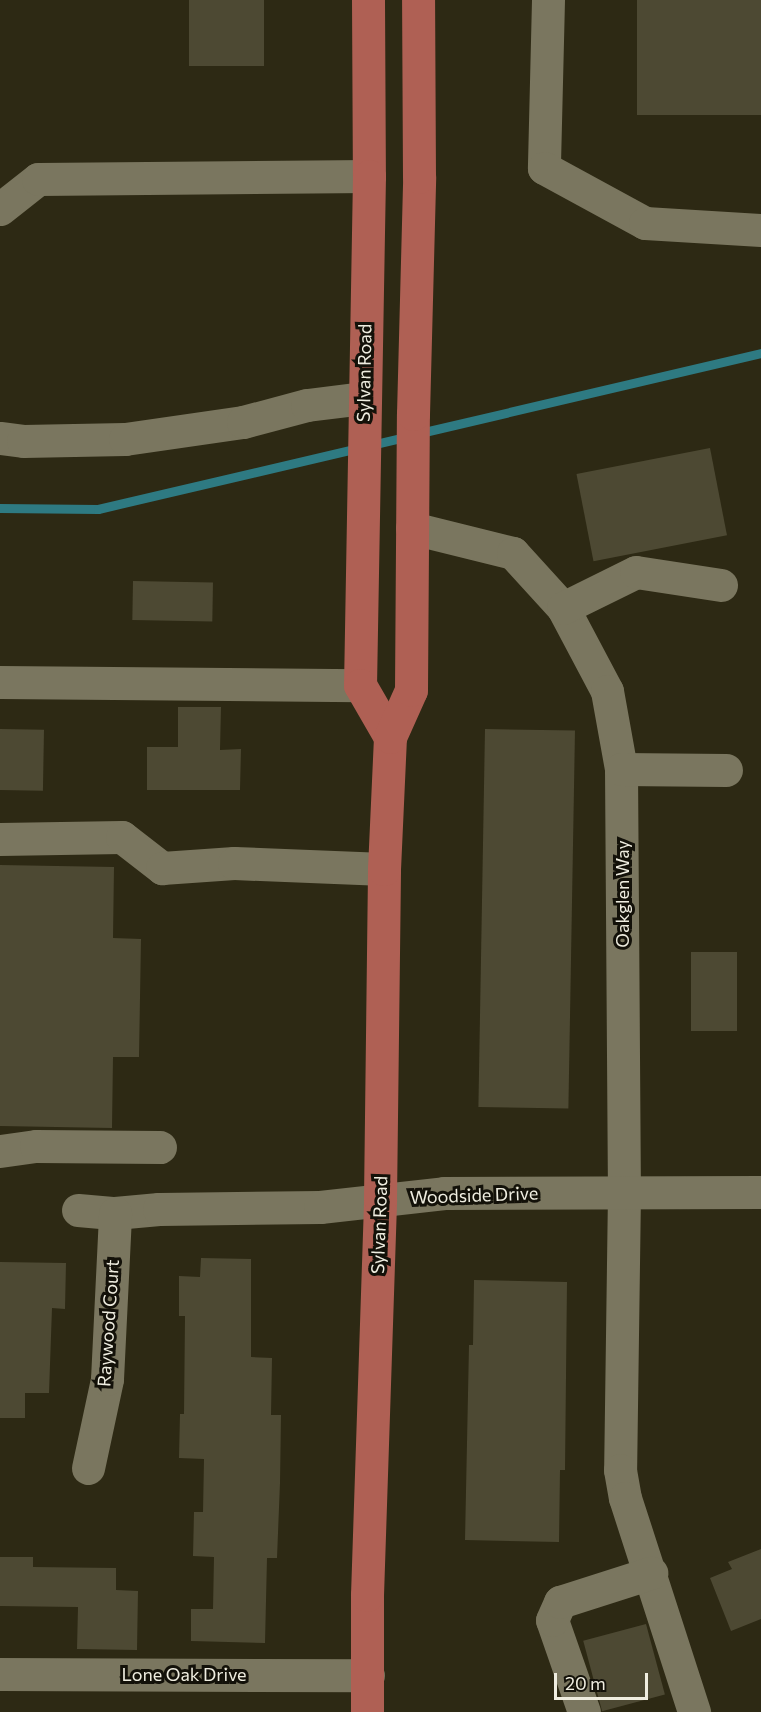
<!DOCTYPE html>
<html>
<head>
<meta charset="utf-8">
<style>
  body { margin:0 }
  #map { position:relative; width:761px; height:1712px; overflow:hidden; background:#2d2914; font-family:Commissioner,sans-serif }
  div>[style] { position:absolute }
  .stream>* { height:9px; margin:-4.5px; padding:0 4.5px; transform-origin:4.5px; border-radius:4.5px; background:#2e7a82 }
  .building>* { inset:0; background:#4d4933; transform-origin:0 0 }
  .minor>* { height:33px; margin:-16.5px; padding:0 16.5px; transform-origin:16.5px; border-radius:16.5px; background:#7a765f }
  .major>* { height:33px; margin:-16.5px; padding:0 16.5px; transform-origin:16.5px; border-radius:16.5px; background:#af6054 }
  span { translate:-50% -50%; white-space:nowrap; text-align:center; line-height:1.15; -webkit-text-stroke:6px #131109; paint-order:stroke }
  .street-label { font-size:18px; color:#efede0 }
  .scale { position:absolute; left:554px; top:1673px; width:94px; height:27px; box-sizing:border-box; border:3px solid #efede0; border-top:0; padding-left:8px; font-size:18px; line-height:21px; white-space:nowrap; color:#efede0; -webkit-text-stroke:4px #131109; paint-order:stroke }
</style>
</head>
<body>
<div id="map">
  <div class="stream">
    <div style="left:420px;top:433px;width:350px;rotate:-13.2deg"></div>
    <div style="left:0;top:508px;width:98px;rotate:0.6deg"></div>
    <div style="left:98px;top:509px;width:316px;rotate:-13.2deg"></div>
  </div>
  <div class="building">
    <div style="left:189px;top:0;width:75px;height:66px"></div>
    <div style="left:637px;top:0;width:124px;height:115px"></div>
    <div style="left:710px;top:448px;width:89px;height:136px;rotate:79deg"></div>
    <div style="left:133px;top:581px;width:80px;height:39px;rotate:1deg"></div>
    <div style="clip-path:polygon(178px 707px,221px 707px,220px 750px,241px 749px,240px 790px,147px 790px,147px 747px,178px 747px)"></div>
    <div style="left:0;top:729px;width:44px;height:61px;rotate:1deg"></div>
    <div style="left:485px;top:729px;width:90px;height:378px;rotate:1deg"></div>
    <div style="clip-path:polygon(0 865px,114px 867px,113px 938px,141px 939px,139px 1057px,113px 1057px,112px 1128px,0 1126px)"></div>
    <div style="left:691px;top:952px;width:46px;height:79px"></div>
    <div style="clip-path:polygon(201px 1258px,251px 1259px,251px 1357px,272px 1358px,271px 1415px,281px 1415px,280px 1483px,277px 1558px,267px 1558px,265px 1643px,191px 1641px,191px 1609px,213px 1609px,214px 1557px,193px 1556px,194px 1512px,203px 1512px,204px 1459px,179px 1458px,180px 1414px,184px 1414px,185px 1316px,179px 1316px,179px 1276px,200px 1277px)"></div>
    <div style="clip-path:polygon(0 1262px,66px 1263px,65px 1309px,52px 1308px,49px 1393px,25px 1393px,25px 1418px,0 1418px)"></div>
    <div style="clip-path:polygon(474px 1280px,567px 1282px,565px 1470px,560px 1470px,559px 1542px,465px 1540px,469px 1345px,473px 1345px)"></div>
    <div style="clip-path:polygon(761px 1549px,761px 1619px,731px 1631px,710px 1578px,732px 1569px,728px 1562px)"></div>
    <div style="clip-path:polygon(0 1557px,33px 1557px,33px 1567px,116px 1568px,116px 1590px,138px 1591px,137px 1650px,77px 1649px,78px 1607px,0 1606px)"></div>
    <div style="left:646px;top:1624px;width:73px;height:65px;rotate:75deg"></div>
  </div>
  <div class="minor">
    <div style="left:548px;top:0;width:168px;rotate:91.4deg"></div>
    <div style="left:544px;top:168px;width:115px;rotate:28.6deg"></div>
    <div style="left:645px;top:223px;width:116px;rotate:3.5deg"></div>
    <div style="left:0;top:209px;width:48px;rotate:-38.3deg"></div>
    <div style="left:38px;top:179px;width:331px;rotate:-0.5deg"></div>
    <div style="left:0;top:438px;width:23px;rotate:7deg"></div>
    <div style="left:23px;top:441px;width:102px;rotate:-1.1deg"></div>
    <div style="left:125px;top:439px;width:119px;rotate:-8.2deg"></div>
    <div style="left:243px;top:422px;width:66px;rotate:-14.9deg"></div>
    <div style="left:307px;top:405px;width:56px;rotate:-7.1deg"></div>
    <div style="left:412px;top:528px;width:104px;rotate:13.9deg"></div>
    <div style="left:513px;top:553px;width:74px;rotate:47.7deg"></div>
    <div style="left:563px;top:608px;width:94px;rotate:62.1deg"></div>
    <div style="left:607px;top:691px;width:79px;rotate:79.8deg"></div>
    <div style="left:621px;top:769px;width:423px;rotate:89.6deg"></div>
    <div style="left:624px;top:1192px;width:278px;rotate:90.8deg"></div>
    <div style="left:620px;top:1470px;width:28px;rotate:80deg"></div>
    <div style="left:625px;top:1498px;width:225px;rotate:72.1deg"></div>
    <div style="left:563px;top:608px;width:81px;rotate:-26.3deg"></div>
    <div style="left:636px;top:572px;width:86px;rotate:8.7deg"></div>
    <div style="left:0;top:682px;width:360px;rotate:0.5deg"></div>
    <div style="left:621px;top:769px;width:105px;rotate:0.5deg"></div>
    <div style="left:0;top:839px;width:122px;rotate:-0.9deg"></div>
    <div style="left:122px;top:837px;width:51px;rotate:37.8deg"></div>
    <div style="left:162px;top:868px;width:72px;rotate:-4deg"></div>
    <div style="left:234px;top:863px;width:150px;rotate:2.3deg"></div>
    <div style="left:0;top:1151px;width:36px;rotate:-8deg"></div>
    <div style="left:36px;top:1146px;width:124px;rotate:0.5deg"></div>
    <div style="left:78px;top:1210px;width:37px;rotate:5deg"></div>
    <div style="left:115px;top:1213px;width:44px;rotate:-5.2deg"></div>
    <div style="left:159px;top:1209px;width:161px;rotate:-0.7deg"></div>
    <div style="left:320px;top:1207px;width:125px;rotate:-6.4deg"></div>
    <div style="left:444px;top:1193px;width:317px;rotate:-0.2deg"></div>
    <div style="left:88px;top:1468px;width:91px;rotate:-77.9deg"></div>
    <div style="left:107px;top:1379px;width:166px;rotate:-87.2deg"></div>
    <div style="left:0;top:1674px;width:368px;rotate:0.2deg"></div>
    <div style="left:584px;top:1712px;width:97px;rotate:-109.2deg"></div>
    <div style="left:552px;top:1620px;width:20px;rotate:-66deg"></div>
    <div style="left:560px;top:1602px;width:96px;rotate:-17.7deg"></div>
  </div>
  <div class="major">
    <div style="left:368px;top:0;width:176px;rotate:89.7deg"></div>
    <div style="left:369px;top:176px;width:509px;rotate:91.01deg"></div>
    <div style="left:360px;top:685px;width:60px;rotate:60deg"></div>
    <div style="left:367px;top:1712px;width:117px;rotate:-90deg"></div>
    <div style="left:367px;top:1595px;width:396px;rotate:-88.1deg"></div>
    <div style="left:380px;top:1199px;width:330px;rotate:-89.3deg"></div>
    <div style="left:384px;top:869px;width:132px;rotate:-87.4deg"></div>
    <div style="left:390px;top:737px;width:51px;rotate:-65.9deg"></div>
    <div style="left:411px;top:690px;width:276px;rotate:-89.6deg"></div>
    <div style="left:413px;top:414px;width:237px;rotate:-88.5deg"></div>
    <div style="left:419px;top:177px;width:177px;rotate:-90.3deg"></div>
  </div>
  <div class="street-label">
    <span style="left:364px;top:373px;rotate:-89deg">Sylvan Road</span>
    <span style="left:622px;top:894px;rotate:-90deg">Oakglen Way</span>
    <span style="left:474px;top:1195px;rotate:-2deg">Woodside Drive</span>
    <span style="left:379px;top:1225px;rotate:-88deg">Sylvan Road</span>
    <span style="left:108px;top:1323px;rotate:-86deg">Raywood Court</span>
    <span style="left:184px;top:1674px">Lone Oak Drive</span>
  </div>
  <div class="scale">20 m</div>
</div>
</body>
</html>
